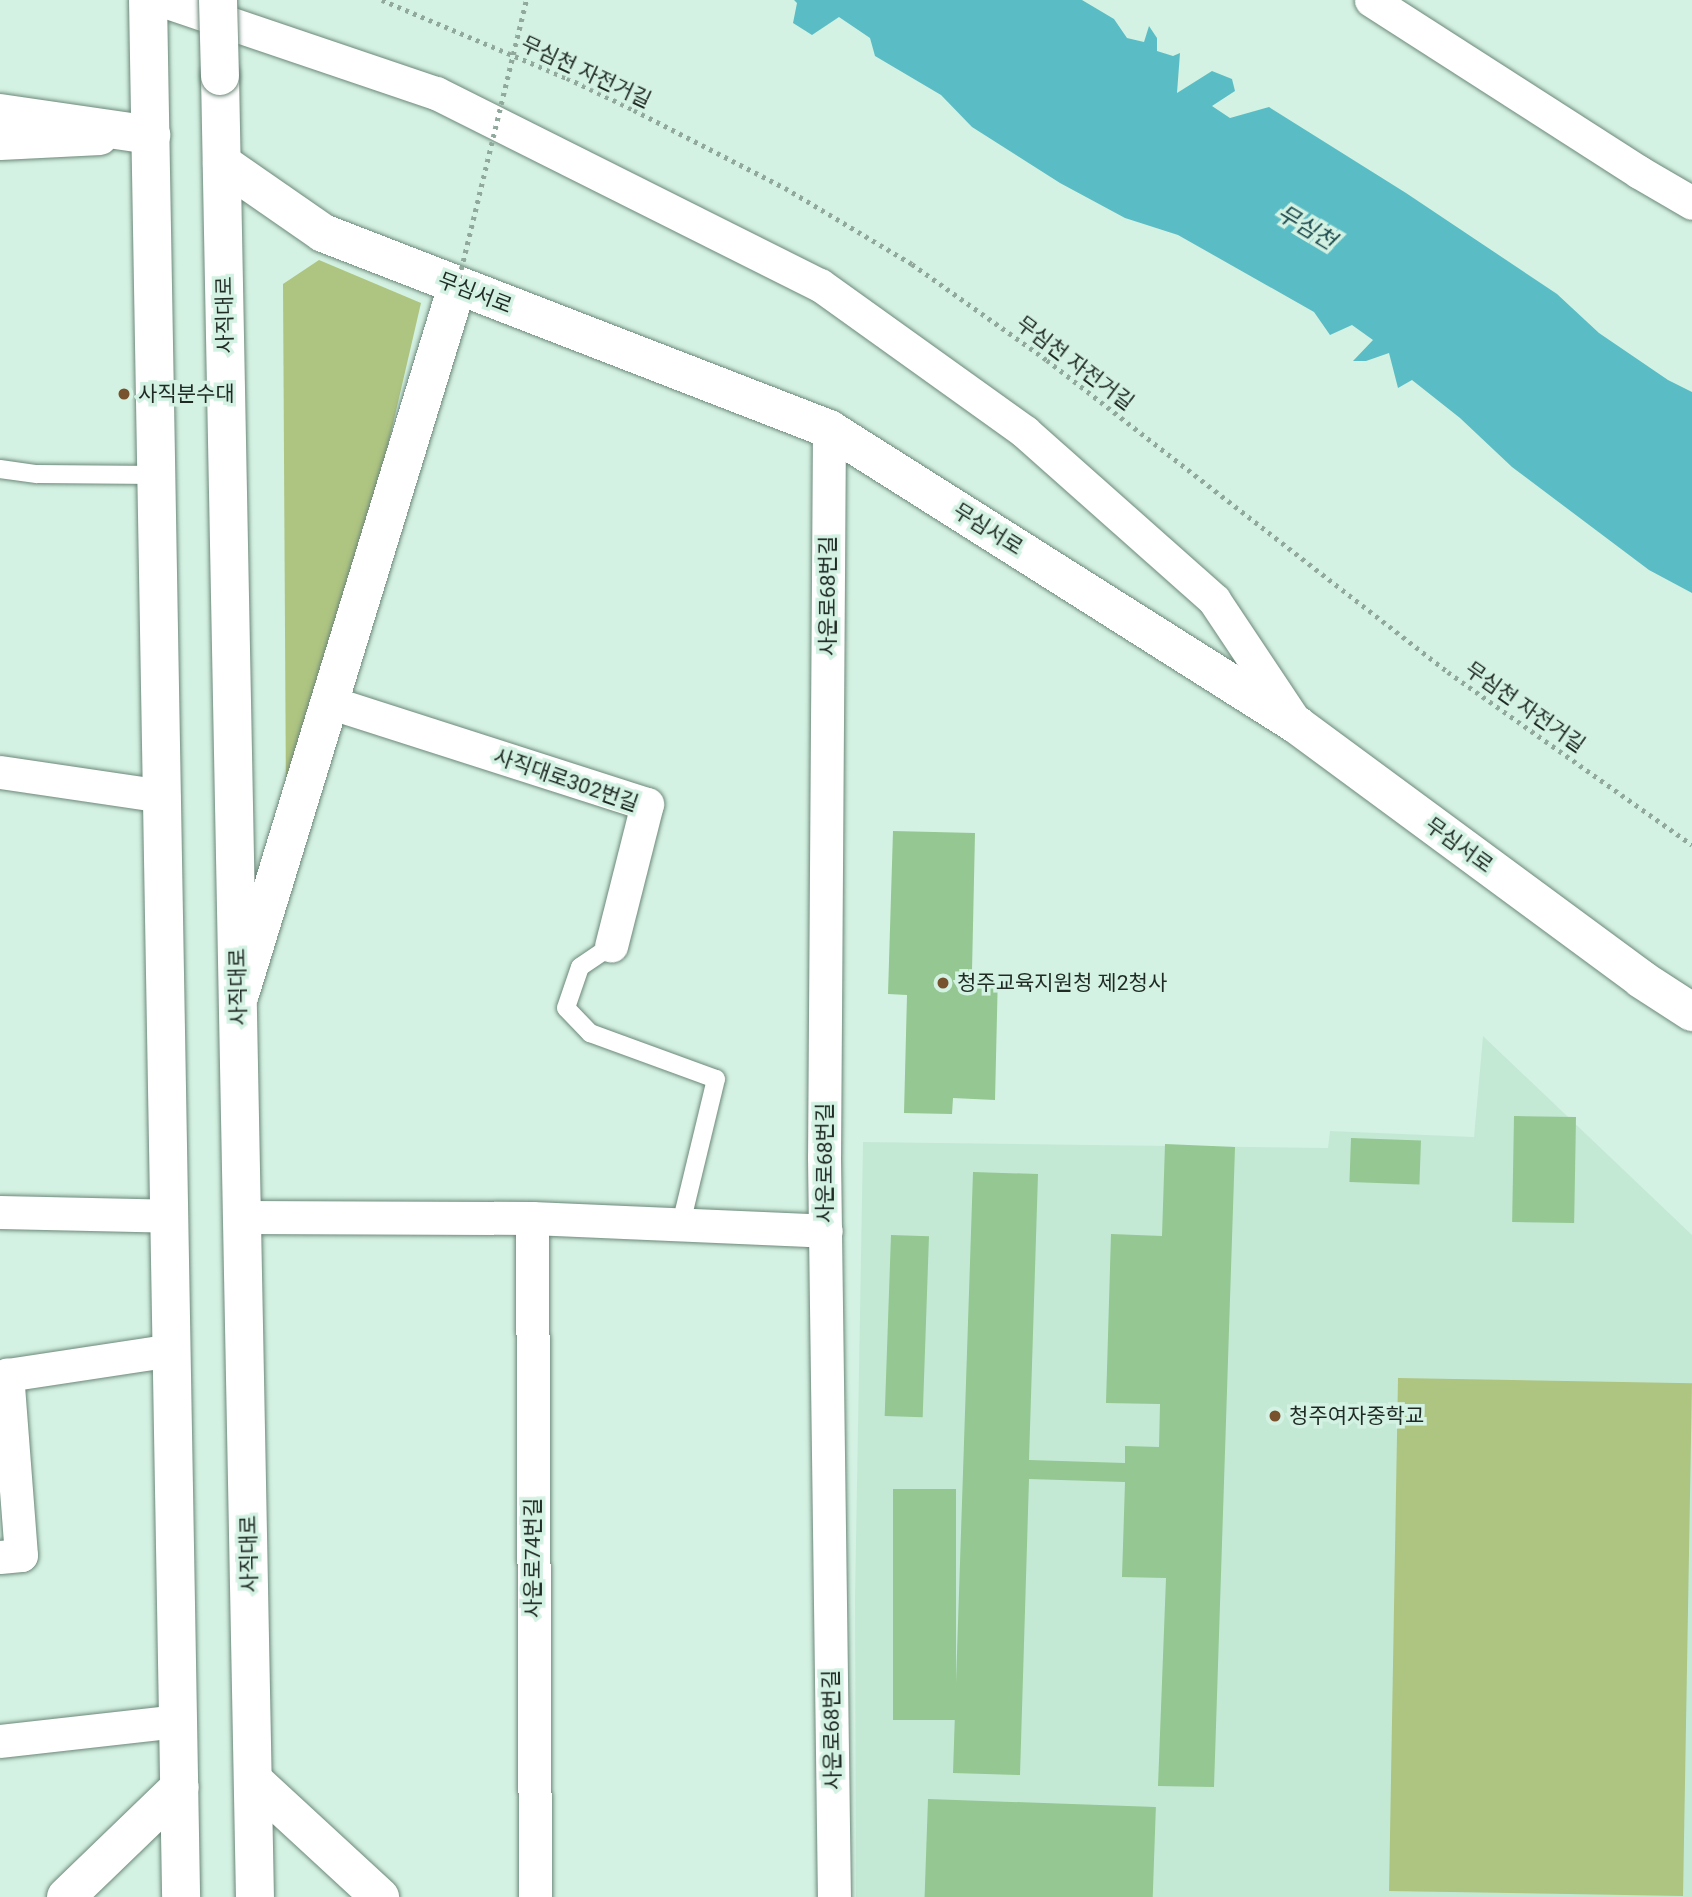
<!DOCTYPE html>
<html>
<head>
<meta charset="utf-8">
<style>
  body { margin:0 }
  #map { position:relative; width:1692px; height:1897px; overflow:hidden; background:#d4f2e3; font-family:Roboto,"Noto Sans KR",sans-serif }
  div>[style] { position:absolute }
  .built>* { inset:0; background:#c3e9d5 }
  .green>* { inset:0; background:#aec481; transform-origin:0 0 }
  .water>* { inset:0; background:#5abdc5 }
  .building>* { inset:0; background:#94c791; transform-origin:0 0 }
  .path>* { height:4.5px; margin-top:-2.25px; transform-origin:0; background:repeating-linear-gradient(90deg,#91a89d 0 3.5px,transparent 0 8.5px) }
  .roads { filter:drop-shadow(0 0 2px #6d887a) drop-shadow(0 0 2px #6d887a) }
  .service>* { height:18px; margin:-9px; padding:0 9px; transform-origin:9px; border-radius:9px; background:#fff }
  .minor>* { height:33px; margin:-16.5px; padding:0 16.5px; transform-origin:16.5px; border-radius:16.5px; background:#fff }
  .tertiary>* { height:38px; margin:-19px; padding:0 19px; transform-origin:19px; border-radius:19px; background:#fff }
  .secondary>* { height:38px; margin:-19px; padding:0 19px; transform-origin:19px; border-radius:19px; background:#fff }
  .path-bridge>* { height:4.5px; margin-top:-2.25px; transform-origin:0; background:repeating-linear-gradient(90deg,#91a89d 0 3.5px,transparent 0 8.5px) }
  .bridges { filter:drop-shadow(0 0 2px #6d887a) drop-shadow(0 0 2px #6d887a) }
  .secondary-bridge>* { height:38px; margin:-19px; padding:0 19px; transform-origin:19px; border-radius:19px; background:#fff }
  .dots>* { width:19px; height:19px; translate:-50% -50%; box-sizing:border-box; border:4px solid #d4f2e3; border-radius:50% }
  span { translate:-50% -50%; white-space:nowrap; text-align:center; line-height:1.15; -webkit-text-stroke:7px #d4f2e3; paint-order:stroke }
  .street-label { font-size:21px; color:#1f2a25 }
  .poi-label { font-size:21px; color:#1f2a25 }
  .left { translate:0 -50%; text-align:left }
  .water-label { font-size:23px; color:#1c494d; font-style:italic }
</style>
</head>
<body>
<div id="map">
  <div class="built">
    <div style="clip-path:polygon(1483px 1036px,1692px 1235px,1692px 1897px,856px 1897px,855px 1597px,863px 1142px,1328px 1148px,1330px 1131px,1474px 1137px)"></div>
  </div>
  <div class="green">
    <div style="clip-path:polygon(319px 260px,421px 303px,336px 670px,286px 805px,283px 284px)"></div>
    <div style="left:1398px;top:1378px;width:294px;height:513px;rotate:1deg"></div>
  </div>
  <div class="water">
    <div style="clip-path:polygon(794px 0,1082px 0,1114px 19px,1127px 38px,1144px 42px,1149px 26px,1157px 38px,1157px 51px,1173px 56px,1180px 53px,1177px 93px,1212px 71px,1232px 79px,1235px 91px,1212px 106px,1230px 118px,1269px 107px,1406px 193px,1557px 294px,1599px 333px,1668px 380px,1692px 392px,1692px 593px,1649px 570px,1512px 467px,1460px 418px,1412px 380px,1398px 388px,1389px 353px,1366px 361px,1353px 361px,1373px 340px,1352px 325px,1330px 335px,1314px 312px,1178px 235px,1125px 218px,1060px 183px,972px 127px,941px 95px,875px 56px,870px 38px,839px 17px,812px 35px,793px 23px,797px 3px)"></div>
  </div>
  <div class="building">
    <div style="clip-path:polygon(893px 831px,975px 833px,972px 971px,998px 972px,995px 1100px,953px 1098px,952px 1114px,904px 1113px,907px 995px,888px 994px)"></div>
    <div style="left:1514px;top:1116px;width:62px;height:106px;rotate:1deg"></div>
    <div style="left:1351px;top:1138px;width:70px;height:44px;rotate:2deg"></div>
    <div style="clip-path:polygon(1165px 1144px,1235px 1147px,1214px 1787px,1158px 1786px,1166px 1578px,1122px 1577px,1125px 1482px,1029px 1479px,1020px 1775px,953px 1773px,973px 1172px,1038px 1174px,1029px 1460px,1125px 1463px,1125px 1446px,1159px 1447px,1160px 1404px,1106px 1403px,1111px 1234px,1162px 1236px)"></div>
    <div style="left:891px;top:1235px;width:38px;height:181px;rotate:2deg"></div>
    <div style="left:893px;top:1489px;width:63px;height:231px"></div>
    <div style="left:928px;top:1799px;width:228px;height:98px;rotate:2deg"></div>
  </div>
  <div class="path">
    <div style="left:382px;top:0;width:201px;rotate:22.9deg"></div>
    <div style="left:567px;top:78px;width:74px;rotate:25.5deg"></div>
    <div style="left:634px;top:110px;width:170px;rotate:27.3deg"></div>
    <div style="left:785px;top:188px;width:148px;rotate:30.9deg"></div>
    <div style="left:912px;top:264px;width:166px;rotate:35.4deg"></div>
    <div style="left:1047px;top:360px;width:508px;rotate:37.88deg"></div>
    <div style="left:1448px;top:672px;width:299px;rotate:35.3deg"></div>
  </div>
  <div class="roads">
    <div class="service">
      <div style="left:0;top:469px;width:37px;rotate:8deg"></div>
      <div style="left:37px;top:474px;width:120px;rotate:0.5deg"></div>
      <div style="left:611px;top:946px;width:37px;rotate:146deg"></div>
      <div style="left:580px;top:967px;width:43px;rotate:108.9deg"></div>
      <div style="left:566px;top:1008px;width:35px;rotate:46deg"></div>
      <div style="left:590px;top:1033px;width:134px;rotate:20.1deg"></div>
      <div style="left:716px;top:1079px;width:149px;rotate:103.6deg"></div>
    </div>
    <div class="minor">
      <div style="left:161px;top:0;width:290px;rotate:18.7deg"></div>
      <div style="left:436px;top:93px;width:429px;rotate:26.6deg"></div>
      <div style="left:820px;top:285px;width:252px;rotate:35.6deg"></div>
      <div style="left:1025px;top:432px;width:253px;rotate:41.6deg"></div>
      <div style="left:1214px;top:600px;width:148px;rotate:56.3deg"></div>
      <div style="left:1371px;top:0;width:318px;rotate:32.7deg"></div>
      <div style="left:1639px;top:172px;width:61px;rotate:30.3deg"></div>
      <div style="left:0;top:143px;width:100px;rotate:-2.9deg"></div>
      <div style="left:829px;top:429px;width:728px;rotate:90.39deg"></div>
      <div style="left:824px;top:1157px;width:740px;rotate:89.23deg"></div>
      <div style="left:329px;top:702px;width:334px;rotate:17.8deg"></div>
      <div style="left:647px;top:804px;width:146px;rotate:104.2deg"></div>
      <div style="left:0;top:772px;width:165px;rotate:8.4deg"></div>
      <div style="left:0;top:1212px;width:170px;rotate:1.3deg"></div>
      <div style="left:242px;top:1217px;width:290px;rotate:0.2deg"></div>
      <div style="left:532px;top:1218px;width:294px;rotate:2.5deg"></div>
      <div style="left:532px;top:1218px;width:679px;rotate:89.75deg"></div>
      <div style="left:0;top:1557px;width:21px;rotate:-5deg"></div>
      <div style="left:21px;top:1555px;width:181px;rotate:-94.4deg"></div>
      <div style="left:7px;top:1375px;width:167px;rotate:-8.6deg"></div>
      <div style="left:0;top:1741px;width:179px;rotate:-6.4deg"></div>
    </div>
    <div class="tertiary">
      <div style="left:0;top:113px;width:153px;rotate:8.3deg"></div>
      <div style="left:222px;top:163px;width:123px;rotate:34.7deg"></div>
      <div style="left:323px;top:233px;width:543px;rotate:21.17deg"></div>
      <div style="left:829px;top:429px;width:554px;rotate:32.31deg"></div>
      <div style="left:1297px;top:725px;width:428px;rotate:36.4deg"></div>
      <div style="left:1641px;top:979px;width:61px;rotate:32.9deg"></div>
      <div style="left:240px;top:994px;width:741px;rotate:-72.96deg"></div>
      <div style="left:253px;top:1780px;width:173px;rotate:42.7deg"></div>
      <div style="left:66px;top:1897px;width:158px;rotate:-44deg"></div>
    </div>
    <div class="secondary">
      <div style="left:148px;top:0;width:1897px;rotate:89deg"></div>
      <div style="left:220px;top:76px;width:1821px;rotate:88.9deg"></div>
    </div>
  </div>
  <div class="path-bridge">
    <div style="left:457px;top:286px;width:294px;rotate:-76.4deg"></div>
  </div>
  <div class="bridges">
    <div class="secondary-bridge">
      <div style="left:218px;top:0;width:76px;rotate:88.5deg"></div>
    </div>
  </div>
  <div class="dots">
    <div style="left:124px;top:394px;background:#77522d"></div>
    <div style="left:943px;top:983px;background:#77522d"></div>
    <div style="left:1275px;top:1416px;background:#77522d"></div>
  </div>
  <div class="street-label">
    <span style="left:586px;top:72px;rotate:25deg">무심천 자전거길</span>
    <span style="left:475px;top:293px;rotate:21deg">무심서로</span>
    <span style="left:225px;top:315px;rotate:-91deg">사직대로</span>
    <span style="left:1075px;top:363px;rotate:37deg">무심천 자전거길</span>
    <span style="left:988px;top:529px;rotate:32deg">무심서로</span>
    <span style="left:828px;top:596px;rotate:-90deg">사운로68번길</span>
    <span style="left:1525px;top:707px;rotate:35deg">무심천 자전거길</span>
    <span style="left:566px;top:780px;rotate:19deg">사직대로302번길</span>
    <span style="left:1459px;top:845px;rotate:36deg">무심서로</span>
    <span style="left:238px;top:987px;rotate:-91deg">사직대로</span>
    <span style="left:825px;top:1163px;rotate:-90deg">사운로68번길</span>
    <span style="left:249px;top:1554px;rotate:-91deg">사직대로</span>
    <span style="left:533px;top:1558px;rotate:-90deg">사운로74번길</span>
    <span style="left:832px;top:1730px;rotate:-91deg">사운로68번길</span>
  </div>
  <div class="poi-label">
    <span class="left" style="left:138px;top:394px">사직분수대</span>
    <span class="left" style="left:957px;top:983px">청주교육지원청 제2청사</span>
    <span class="left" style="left:1289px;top:1416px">청주여자중학교</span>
  </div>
  <div class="water-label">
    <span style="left:1306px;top:228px;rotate:31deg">무심천</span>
  </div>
</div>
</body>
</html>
